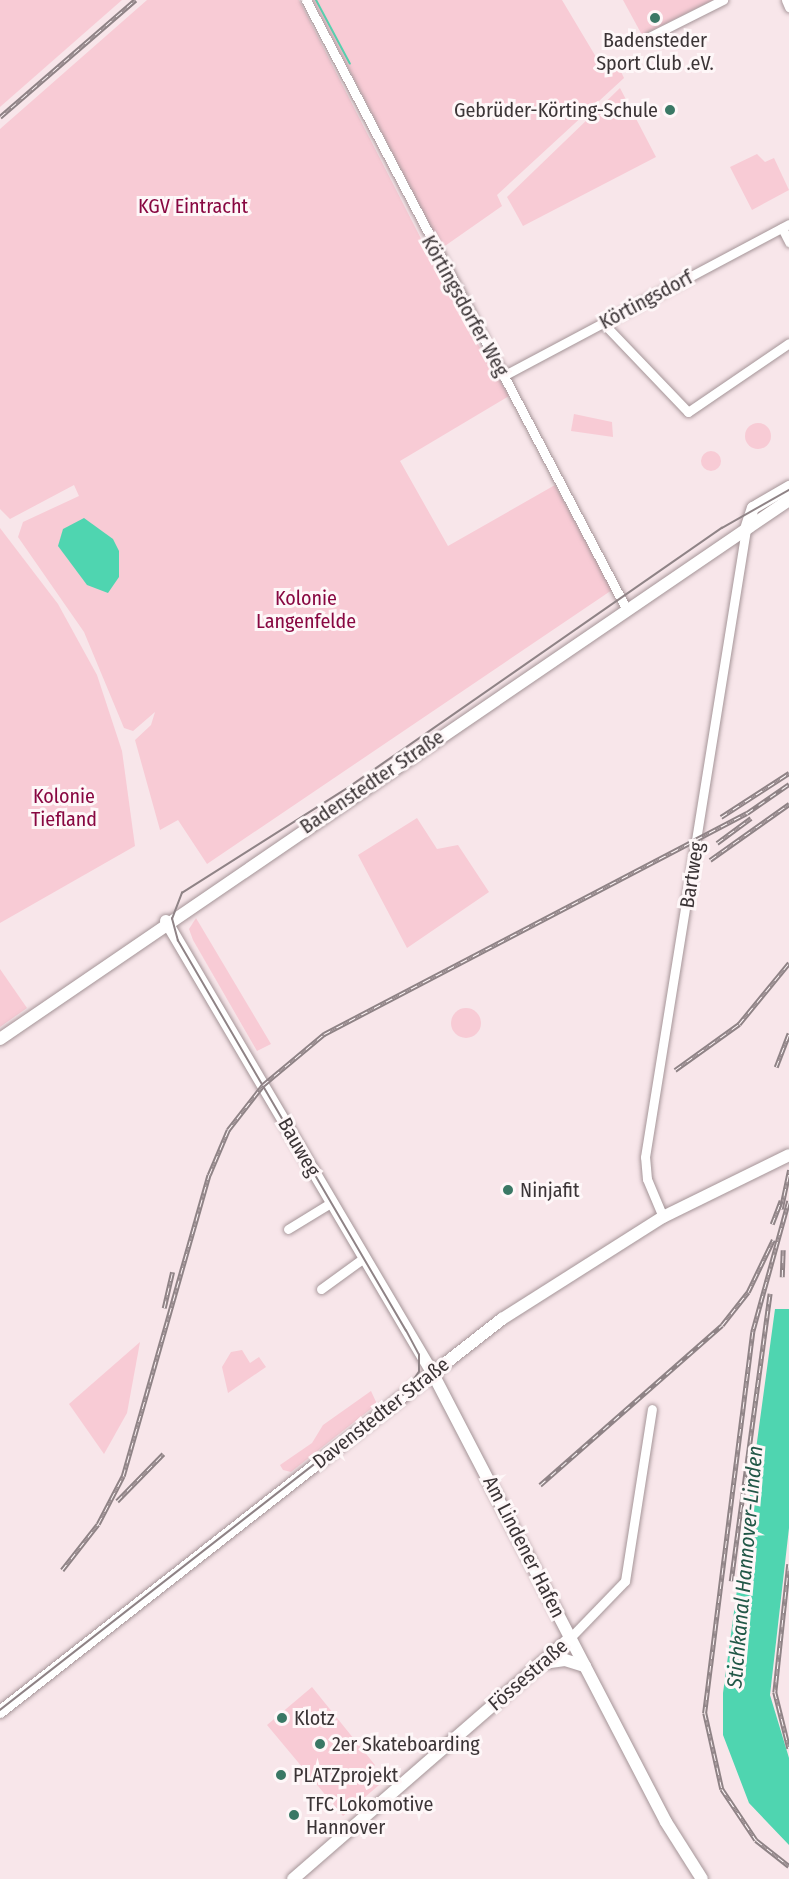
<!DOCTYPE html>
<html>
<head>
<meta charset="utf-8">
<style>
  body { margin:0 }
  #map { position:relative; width:789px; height:1879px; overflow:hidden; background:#f8e6ea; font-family:"Fira Sans Condensed",sans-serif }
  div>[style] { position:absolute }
  .green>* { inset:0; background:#f8cbd5 }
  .round { border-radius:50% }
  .water>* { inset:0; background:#4fd5b0 }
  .stream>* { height:2px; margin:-1px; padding:0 1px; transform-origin:1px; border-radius:1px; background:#4fd5b0 }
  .roads { filter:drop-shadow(0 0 2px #a59598) drop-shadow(0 0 2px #a59598) }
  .street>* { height:9px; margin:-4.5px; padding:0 4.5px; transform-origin:4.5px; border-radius:4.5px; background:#fff }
  .secondary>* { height:12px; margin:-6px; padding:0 6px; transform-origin:6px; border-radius:6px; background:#fff }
  .tram>* { height:1.5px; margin:-0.75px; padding:0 0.75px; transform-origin:0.75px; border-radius:0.75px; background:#8f8386 }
  .rail>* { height:4.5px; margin-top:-2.25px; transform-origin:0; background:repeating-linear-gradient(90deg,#fef7f8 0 7px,#8f8386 0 14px); box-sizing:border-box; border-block:2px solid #8f8386 }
  .dots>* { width:16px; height:16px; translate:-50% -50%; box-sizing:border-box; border:3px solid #fef7f8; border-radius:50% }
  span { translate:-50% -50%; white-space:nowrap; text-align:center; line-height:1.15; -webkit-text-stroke:6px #fef7f8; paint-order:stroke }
  .poi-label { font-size:20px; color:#3b3436 }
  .right { translate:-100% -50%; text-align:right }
  .left { translate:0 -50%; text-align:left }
  .park-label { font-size:20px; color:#880741 }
  .street-label { font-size:20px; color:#3b3436 }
  .water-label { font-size:21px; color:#215747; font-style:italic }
</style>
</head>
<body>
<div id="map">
  <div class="green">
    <div style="clip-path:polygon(0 0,122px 0,0 107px)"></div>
    <div style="clip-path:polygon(147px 0,299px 0,458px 311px,509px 396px,400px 461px,448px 546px,555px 485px,612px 590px,207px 864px,178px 820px,160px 830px,135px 740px,151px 725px,155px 712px,133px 731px,124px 728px,84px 632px,18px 537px,23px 522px,79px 496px,74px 485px,10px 519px,0 509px,0 129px)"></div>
    <div style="clip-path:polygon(313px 0,562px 0,599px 62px,615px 59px,624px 78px,497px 195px,502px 206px,442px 248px)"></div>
    <div style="clip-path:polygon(623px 0,713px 0,642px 35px)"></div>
    <div style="clip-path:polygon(620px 88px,656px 157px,523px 226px,507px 197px)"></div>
    <div style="clip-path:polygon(757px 154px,765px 162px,774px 158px,789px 190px,752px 210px,730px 167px)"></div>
    <div style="clip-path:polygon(574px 414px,612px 422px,613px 437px,571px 431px)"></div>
    <div class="round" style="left:745px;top:423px;width:26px;height:26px"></div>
    <div class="round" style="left:701px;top:451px;width:20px;height:20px"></div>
    <div style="clip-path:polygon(0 528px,58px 604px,97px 675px,122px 751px,135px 846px,0 923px)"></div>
    <div style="clip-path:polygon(417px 818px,437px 849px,458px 845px,489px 892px,407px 948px,358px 855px)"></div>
    <div style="clip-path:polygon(196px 918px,271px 1044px,257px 1051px,193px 940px,189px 929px)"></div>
    <div style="clip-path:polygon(0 969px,27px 1008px,0 1027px)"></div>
    <div class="round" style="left:451px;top:1008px;width:30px;height:30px"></div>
    <div style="clip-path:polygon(140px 1342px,127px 1413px,104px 1454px,69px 1404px)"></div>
    <div style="clip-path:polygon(242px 1350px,250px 1363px,259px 1357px,266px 1367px,228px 1393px,222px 1367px,231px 1352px)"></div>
    <div style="clip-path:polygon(371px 1391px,377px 1404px,291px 1472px,283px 1470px,280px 1465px,312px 1443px,323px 1425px)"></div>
    <div style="clip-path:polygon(312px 1687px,375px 1765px,369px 1771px,379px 1785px,343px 1816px,267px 1725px)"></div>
  </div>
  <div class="water">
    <div style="clip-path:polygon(84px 518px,113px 539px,119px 551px,119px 577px,108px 593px,87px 585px,58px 546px,63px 529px)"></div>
    <div style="clip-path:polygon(775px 1309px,789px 1309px,789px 1528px,770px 1695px,789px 1758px,789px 1845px,749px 1803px,723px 1735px,723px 1693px)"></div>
  </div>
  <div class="stream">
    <div style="left:316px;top:0;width:72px;rotate:62deg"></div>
  </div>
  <div class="roads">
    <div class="street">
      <div style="left:306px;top:0;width:689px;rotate:62.25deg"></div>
      <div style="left:786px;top:0;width:8px;rotate:67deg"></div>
      <div style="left:649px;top:37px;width:83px;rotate:-26.6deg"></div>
      <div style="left:782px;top:228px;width:16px;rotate:63deg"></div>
      <div style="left:603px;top:323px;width:123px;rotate:46.3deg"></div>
      <div style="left:688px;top:412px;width:122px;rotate:-34.3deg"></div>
      <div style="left:503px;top:376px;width:324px;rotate:-28deg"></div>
      <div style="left:663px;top:1217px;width:41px;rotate:-112.8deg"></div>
      <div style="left:647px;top:1179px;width:22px;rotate:-95deg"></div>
      <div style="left:645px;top:1157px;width:636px;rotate:-80.86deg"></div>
      <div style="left:288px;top:1229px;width:52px;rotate:-31.5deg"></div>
      <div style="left:321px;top:1289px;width:54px;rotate:-36deg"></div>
      <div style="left:570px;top:1638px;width:79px;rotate:-46deg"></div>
      <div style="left:625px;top:1581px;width:174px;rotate:-81.1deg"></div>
    </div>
    <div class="secondary">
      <div style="left:746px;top:529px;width:22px;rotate:-72deg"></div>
      <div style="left:753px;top:508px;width:42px;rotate:-30.3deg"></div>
      <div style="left:166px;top:921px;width:524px;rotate:59.47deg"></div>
      <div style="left:432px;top:1372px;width:507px;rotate:62.53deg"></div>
      <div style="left:666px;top:1822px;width:67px;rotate:57.7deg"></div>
      <div style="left:0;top:1039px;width:956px;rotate:-34.34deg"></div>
      <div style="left:543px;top:1663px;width:22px;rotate:-8deg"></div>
      <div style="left:565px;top:1660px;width:21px;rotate:17deg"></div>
      <div style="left:0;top:1712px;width:638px;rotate:-38.06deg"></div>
      <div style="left:502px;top:1319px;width:191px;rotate:-32.4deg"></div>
      <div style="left:663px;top:1217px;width:140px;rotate:-26.2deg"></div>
      <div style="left:293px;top:1879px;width:367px;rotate:-41deg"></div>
    </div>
  </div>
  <div class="tram">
    <div style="left:0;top:1710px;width:513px;rotate:-38.03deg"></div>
    <div style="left:404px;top:1394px;width:27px;rotate:-56deg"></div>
    <div style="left:419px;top:1372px;width:17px;rotate:-90deg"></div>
    <div style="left:419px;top:1355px;width:27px;rotate:-118deg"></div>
    <div style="left:406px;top:1331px;width:452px;rotate:-120.3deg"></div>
    <div style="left:178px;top:941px;width:23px;rotate:-105deg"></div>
    <div style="left:172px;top:919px;width:28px;rotate:-69deg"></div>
    <div style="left:182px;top:893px;width:198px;rotate:-32.4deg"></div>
    <div style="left:349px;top:787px;width:454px;rotate:-34.8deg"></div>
    <div style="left:722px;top:528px;width:77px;rotate:-29.6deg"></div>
  </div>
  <div class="rail">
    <div style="left:0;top:117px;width:179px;rotate:-40.9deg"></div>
    <div style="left:721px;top:817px;width:81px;rotate:-32.9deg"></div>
    <div style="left:717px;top:843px;width:42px;rotate:-36.3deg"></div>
    <div style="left:710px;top:860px;width:97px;rotate:-35.3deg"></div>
    <div style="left:776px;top:1067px;width:36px;rotate:-69deg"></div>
    <div style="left:675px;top:1070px;width:79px;rotate:-35.7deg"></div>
    <div style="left:739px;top:1024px;width:79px;rotate:-50.7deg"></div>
    <div style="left:789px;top:1201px;width:136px;rotate:105.4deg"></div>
    <div style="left:753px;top:1332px;width:384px;rotate:97.2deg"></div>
    <div style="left:705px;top:1713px;width:78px;rotate:77.4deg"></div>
    <div style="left:722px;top:1789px;width:61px;rotate:56.3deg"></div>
    <div style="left:756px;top:1840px;width:42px;rotate:38.2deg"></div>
    <div style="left:781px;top:1209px;width:40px;rotate:-78deg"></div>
    <div style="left:772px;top:1224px;width:25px;rotate:-69deg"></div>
    <div style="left:782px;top:1277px;width:27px;rotate:-88deg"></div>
    <div style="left:164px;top:1308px;width:37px;rotate:-77deg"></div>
    <div style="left:540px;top:1485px;width:242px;rotate:-41.3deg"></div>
    <div style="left:722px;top:1325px;width:42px;rotate:-51.8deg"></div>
    <div style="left:748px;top:1292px;width:58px;rotate:-64.3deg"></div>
    <div style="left:117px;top:1501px;width:66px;rotate:-45.6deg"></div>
    <div style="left:789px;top:1564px;width:129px;rotate:96.2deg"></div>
    <div style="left:775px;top:1692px;width:58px;rotate:76deg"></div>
    <div style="left:62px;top:1570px;width:58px;rotate:-52deg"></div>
    <div style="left:98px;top:1524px;width:54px;rotate:-62.5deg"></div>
    <div style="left:123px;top:1476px;width:313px;rotate:-74.1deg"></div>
    <div style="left:209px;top:1175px;width:49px;rotate:-67.1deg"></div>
    <div style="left:228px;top:1130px;width:57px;rotate:-52.1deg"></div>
    <div style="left:263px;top:1085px;width:80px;rotate:-39.9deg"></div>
    <div style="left:324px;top:1034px;width:477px;rotate:-27.6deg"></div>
    <div style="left:747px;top:813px;width:51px;rotate:-34.6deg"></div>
    <div style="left:731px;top:1581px;width:290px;rotate:-82.3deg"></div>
  </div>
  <div class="dots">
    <div style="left:655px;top:18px;background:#3a7865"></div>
    <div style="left:670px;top:110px;background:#3a7865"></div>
    <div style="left:508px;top:1190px;background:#3a7865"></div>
    <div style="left:282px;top:1718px;background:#3a7865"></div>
    <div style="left:320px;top:1744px;background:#3a7865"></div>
    <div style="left:281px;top:1775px;background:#3a7865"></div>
    <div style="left:294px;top:1815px;background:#3a7865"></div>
  </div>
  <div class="poi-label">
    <span style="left:655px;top:52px">Badensteder<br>Sport Club .eV.</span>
    <span class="right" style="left:658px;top:110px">Gebrüder-Körting-Schule</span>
    <span class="left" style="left:520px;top:1190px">Ninjafit</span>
    <span class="left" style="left:294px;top:1718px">Klotz</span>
    <span class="left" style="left:332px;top:1744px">2er Skateboarding</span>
    <span class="left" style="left:293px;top:1775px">PLATZprojekt</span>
    <span class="left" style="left:306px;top:1816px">TFC Lokomotive<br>Hannover</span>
  </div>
  <div class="park-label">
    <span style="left:193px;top:206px">KGV Eintracht</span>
    <span style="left:306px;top:610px">Kolonie<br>Langenfelde</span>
    <span style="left:64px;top:808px">Kolonie<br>Tiefland</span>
  </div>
  <div class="street-label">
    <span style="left:646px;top:300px;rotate:-28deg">Körtingsdorf</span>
    <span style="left:465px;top:306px;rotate:61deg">Körtingsdorfer Weg</span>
    <span style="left:372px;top:782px;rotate:-34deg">Badenstedter Straße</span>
    <span style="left:692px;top:875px;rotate:-81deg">Bartweg</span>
    <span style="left:299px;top:1147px;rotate:60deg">Bauweg</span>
    <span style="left:381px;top:1413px;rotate:-38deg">Davenstedter Straße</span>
    <span style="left:524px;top:1547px;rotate:63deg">Am Lindener Hafen</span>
    <span style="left:528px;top:1675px;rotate:-41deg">Fössestraße</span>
  </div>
  <div class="water-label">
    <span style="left:745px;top:1567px;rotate:-85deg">Stichkanal Hannover-Linden</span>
  </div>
</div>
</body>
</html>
